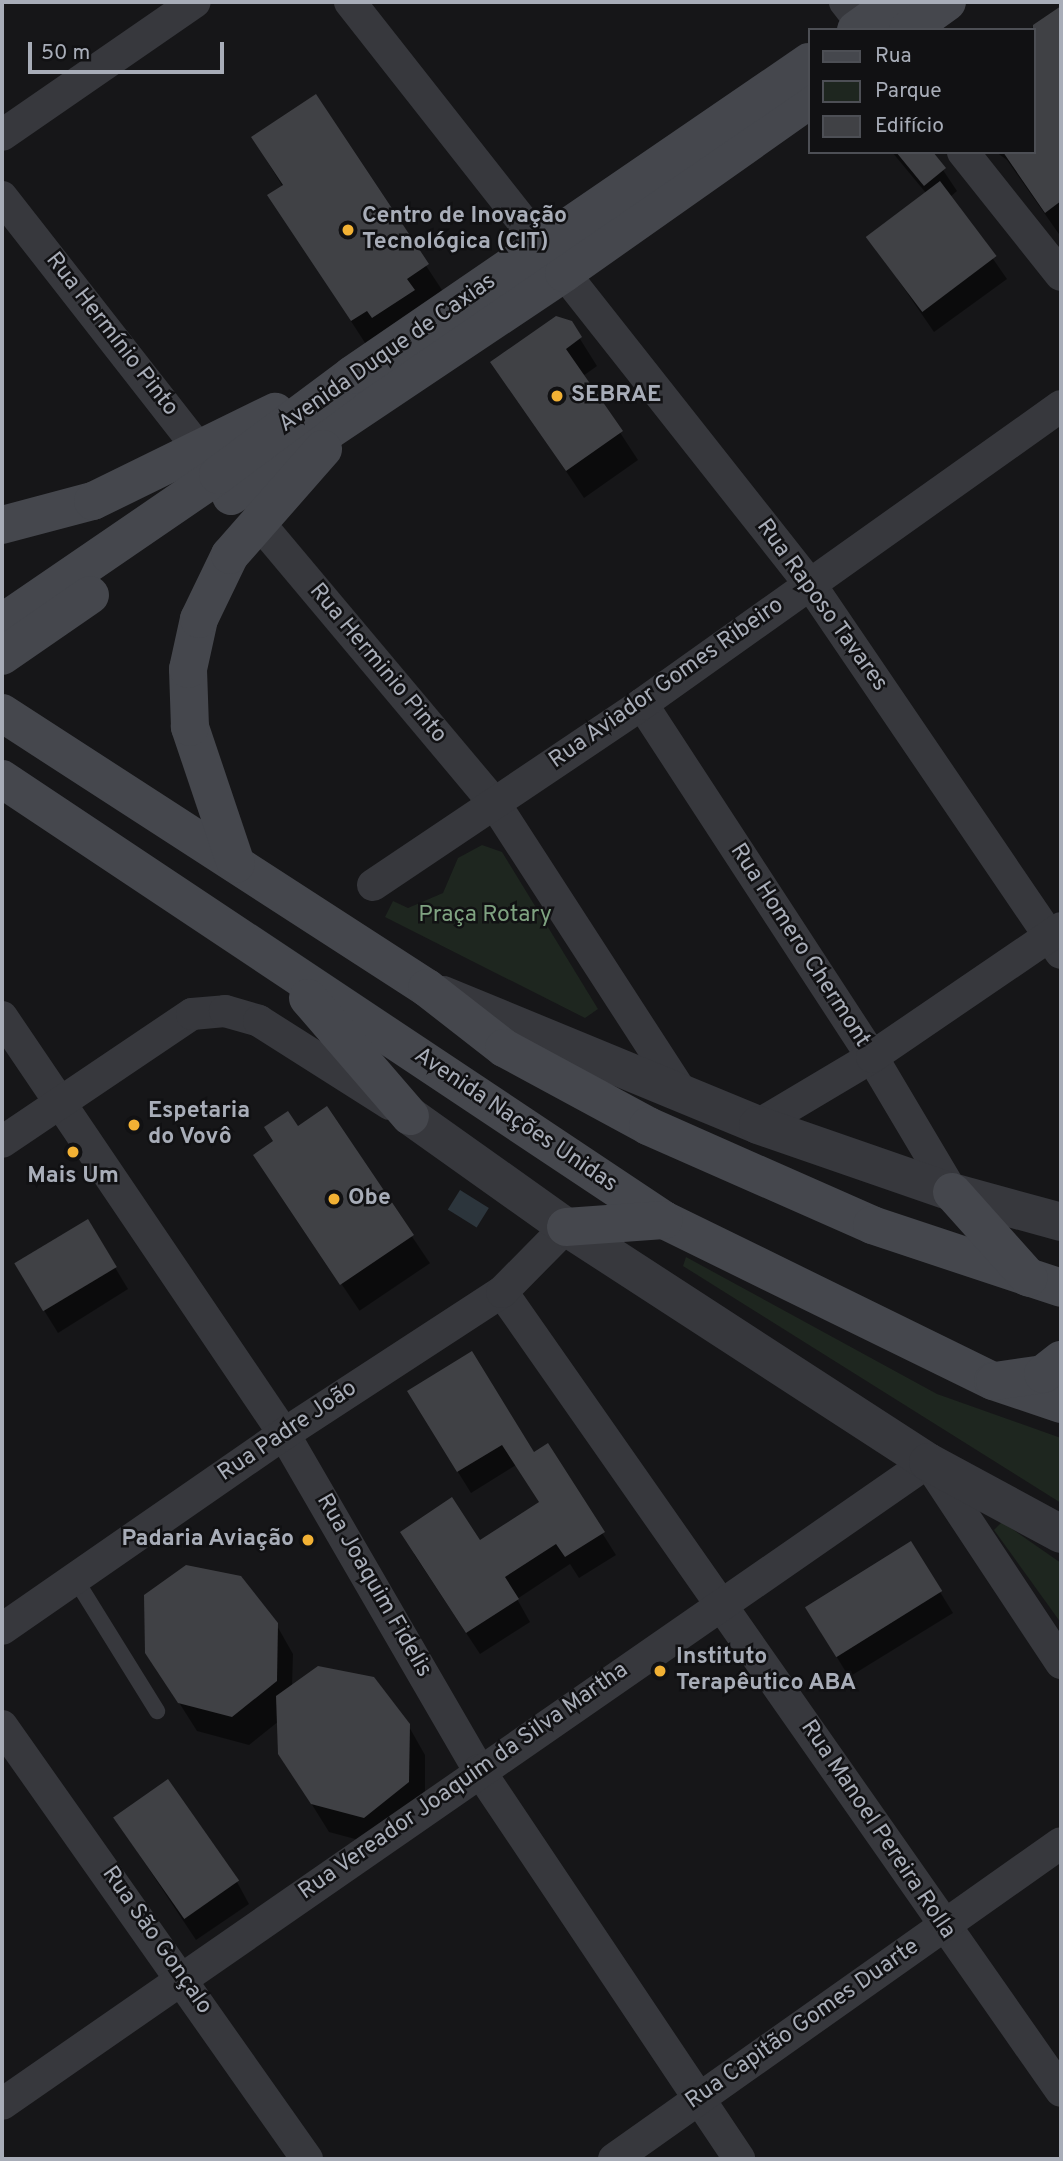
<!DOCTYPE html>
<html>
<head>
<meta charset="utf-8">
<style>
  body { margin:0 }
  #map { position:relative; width:1063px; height:2161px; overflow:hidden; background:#161618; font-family:Overpass,sans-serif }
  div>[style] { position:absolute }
  .green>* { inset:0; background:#1e261f }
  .water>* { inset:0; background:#2c353c; transform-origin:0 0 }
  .shadow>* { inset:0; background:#0007; transform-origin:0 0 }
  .building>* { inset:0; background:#404145; transform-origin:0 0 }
  .service>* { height:16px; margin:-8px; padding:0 8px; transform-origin:8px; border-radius:8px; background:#37383d }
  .minor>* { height:32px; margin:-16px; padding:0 16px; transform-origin:16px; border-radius:16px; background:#37383d }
  .tertiary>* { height:38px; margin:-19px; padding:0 19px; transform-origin:19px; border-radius:19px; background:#37383d }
  .secondary>* { height:38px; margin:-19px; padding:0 19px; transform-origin:19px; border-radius:19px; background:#45474d }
  .dots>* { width:19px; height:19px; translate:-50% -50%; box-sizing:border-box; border:4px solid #111113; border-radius:50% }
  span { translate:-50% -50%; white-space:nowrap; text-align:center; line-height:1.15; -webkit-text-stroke:5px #111113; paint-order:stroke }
  .poi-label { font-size:23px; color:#a8adb8; font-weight:700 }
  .left { translate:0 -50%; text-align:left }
  .right { translate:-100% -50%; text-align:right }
  .street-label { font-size:23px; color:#a8adb8 }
  .park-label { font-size:23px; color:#7fa381 }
  .frame { position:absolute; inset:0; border:4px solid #a8adb8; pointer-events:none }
  .legend { position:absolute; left:808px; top:28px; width:228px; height:126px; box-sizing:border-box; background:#111113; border:2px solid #4d4f55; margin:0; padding:9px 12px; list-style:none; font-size:21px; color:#a8adb8 }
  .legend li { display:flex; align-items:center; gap:14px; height:35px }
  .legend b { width:35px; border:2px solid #4d4f55 }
  .scale { position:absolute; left:28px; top:42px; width:196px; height:32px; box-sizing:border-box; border:4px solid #a8adb8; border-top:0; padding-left:9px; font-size:21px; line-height:24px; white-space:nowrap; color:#a8adb8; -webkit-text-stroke:5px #111113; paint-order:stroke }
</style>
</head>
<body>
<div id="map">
  <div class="green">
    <div style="clip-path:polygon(482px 845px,502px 852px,598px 1009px,585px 1018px,385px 917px,393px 901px,408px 908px,443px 893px,458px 858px)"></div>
    <div style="clip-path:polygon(686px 1257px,937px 1394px,1061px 1438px,1061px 1503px,683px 1266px)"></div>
    <div style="clip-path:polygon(1002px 1522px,1061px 1563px,1061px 1623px,994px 1530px)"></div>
  </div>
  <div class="water">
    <div style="left:460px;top:1190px;width:34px;height:23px;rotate:32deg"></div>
  </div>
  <div class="shadow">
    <div style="clip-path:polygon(1061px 8px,1061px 237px,1007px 160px,996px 152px,1033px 152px,1033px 30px,1029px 30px)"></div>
    <div style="clip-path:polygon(315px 97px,444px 293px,369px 349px,270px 196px,283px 187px,253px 138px)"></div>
    <div style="clip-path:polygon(892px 152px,931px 152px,957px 191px,950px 197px,1007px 279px,934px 332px,868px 236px,926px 193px)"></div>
    <div style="clip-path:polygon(570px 323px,597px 366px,583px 376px,638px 460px,584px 498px,493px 362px)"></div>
    <div style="left:326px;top:1109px;width:186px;height:85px;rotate:56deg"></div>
    <div style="clip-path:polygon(87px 1221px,128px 1289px,58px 1333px,29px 1286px)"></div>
    <div style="clip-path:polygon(422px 1414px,534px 1454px,547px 1446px,616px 1555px,579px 1578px,570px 1564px,517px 1599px,530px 1622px,480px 1654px,414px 1554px,480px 1542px,541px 1504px,516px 1465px,471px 1493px)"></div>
    <div style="clip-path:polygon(940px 1592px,953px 1613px,849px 1677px,819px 1628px)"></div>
    <div style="clip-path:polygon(276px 1624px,293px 1654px,292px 1686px,408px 1725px,425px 1755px,425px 1811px,381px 1846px,329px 1832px,280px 1753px,279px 1721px,249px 1745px,197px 1731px,147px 1652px)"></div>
    <div style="clip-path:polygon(115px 1818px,237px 1882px,249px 1904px,196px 1940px)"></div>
  </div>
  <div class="building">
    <div style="clip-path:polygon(1061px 6px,1061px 201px,1045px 213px,1003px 152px,1033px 152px,1033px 25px)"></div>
    <div style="clip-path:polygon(316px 94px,429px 264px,407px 279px,415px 290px,372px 318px,367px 311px,351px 321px,267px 195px,283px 185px,251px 137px)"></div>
    <div style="clip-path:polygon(896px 152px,933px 152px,946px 168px,924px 186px)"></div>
    <div style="left:940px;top:181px;width:94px;height:93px;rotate:53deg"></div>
    <div style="clip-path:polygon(556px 316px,572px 321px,582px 337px,566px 349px,623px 431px,566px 471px,490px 362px)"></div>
    <div style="clip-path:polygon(327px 1106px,414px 1235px,340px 1285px,253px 1155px,273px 1141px,264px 1127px,288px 1111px,298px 1126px)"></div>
    <div style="left:88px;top:1219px;width:56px;height:86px;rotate:59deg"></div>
    <div style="clip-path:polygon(472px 1351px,534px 1452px,548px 1443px,605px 1532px,565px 1557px,556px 1544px,505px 1577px,519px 1599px,466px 1633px,400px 1532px,452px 1497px,480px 1540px,539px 1502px,502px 1445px,457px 1472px,407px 1391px)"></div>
    <div style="left:911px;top:1541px;width:59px;height:125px;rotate:58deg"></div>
    <div style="clip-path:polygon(186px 1565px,241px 1576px,278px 1623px,277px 1681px,232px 1717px,178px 1703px,145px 1653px,144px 1595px)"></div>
    <div style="clip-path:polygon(318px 1666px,374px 1677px,410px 1724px,409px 1782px,364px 1818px,311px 1804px,278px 1754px,276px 1696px)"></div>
    <div style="left:168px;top:1779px;width:124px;height:67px;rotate:55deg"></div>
  </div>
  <div class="service">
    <div style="left:74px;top:1577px;width:158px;rotate:58.2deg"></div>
  </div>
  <div class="minor">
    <div style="left:350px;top:2px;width:312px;rotate:51.8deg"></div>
    <div style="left:845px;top:2px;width:36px;rotate:52deg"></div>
    <div style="left:2px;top:135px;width:234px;rotate:-34.6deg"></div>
    <div style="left:963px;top:152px;width:157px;rotate:51.5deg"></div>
    <div style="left:2px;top:197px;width:341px;rotate:52deg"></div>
    <div style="left:564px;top:273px;width:397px;rotate:51.7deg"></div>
    <div style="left:810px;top:584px;width:446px;rotate:55.8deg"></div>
    <div style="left:260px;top:524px;width:366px;rotate:50deg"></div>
    <div style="left:495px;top:804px;width:341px;rotate:57.1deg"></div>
    <div style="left:642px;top:704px;width:421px;rotate:56.9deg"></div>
    <div style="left:872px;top:1057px;width:157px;rotate:59.3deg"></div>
    <div style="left:373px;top:885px;width:324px;rotate:-33.9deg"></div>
    <div style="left:642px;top:704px;width:514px;rotate:-35.42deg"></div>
    <div style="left:2px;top:1017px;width:503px;rotate:55.93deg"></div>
    <div style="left:284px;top:1434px;width:388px;rotate:59.9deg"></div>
    <div style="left:479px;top:1770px;width:468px;rotate:56.2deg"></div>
    <div style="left:758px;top:1125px;width:133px;rotate:-30.8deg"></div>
    <div style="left:872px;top:1057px;width:229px;rotate:-34.3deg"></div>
    <div style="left:2px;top:1142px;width:229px;rotate:-34deg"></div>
    <div style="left:192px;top:1014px;width:33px;rotate:-5deg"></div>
    <div style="left:225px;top:1011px;width:35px;rotate:16deg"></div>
    <div style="left:259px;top:1021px;width:155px;rotate:32.4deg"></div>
    <div style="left:502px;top:1292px;width:975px;rotate:55.02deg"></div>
    <div style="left:2px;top:1629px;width:343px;rotate:-34.7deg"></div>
    <div style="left:284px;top:1434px;width:260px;rotate:-33.1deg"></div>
    <div style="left:502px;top:1292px;width:91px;rotate:-45.4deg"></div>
    <div style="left:2px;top:1726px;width:530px;rotate:54.84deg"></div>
    <div style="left:2px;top:2104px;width:1127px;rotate:-34.73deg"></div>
    <div style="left:928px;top:1462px;width:241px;rotate:56.5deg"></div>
    <div style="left:614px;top:2159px;width:547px;rotate:-35.26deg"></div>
  </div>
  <div class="tertiary">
    <div style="left:443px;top:995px;width:341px;rotate:22.4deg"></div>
    <div style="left:758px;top:1125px;width:205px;rotate:19.1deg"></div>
    <div style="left:952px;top:1192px;width:113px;rotate:15.4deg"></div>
    <div style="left:410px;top:1116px;width:191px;rotate:35.4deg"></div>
    <div style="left:566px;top:1227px;width:432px;rotate:33deg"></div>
    <div style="left:928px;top:1462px;width:151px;rotate:28.4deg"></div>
  </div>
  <div class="secondary">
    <div style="left:856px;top:30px;width:48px;rotate:-35.7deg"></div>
    <div style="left:908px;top:30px;width:48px;rotate:-35.7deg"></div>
    <div style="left:231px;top:496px;width:401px;rotate:-33.8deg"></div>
    <div style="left:564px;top:273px;width:300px;rotate:-35.2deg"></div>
    <div style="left:2px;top:525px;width:94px;rotate:-14.8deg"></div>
    <div style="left:93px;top:501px;width:203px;rotate:-26.1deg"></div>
    <div style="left:2px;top:623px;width:262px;rotate:-34.4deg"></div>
    <div style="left:218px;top:475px;width:167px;rotate:-36.7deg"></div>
    <div style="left:352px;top:375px;width:554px;rotate:-34.41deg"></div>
    <div style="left:2px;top:656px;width:107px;rotate:-34.7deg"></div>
    <div style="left:2px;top:713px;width:506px;rotate:32.91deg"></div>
    <div style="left:427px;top:988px;width:98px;rotate:37.9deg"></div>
    <div style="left:504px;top:1048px;width:164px;rotate:28.4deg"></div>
    <div style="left:648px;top:1126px;width:245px;rotate:23.8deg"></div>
    <div style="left:872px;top:1225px;width:199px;rotate:18.4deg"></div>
    <div style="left:2px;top:779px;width:795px;rotate:33.67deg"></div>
    <div style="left:664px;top:1220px;width:366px;rotate:26.1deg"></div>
    <div style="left:993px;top:1381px;width:72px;rotate:18.7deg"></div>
    <div style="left:236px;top:864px;width:145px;rotate:-108.6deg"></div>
    <div style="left:190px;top:727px;width:58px;rotate:-92deg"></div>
    <div style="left:188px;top:669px;width:51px;rotate:-77.6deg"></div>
    <div style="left:199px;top:619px;width:71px;rotate:-64.2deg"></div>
    <div style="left:230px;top:555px;width:141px;rotate:-48.7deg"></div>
    <div style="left:308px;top:998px;width:156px;rotate:49.2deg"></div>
    <div style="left:952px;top:1192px;width:115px;rotate:48.2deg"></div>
    <div style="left:566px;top:1227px;width:98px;rotate:-4.1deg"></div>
    <div style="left:995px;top:1381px;width:49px;rotate:-8.3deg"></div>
    <div style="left:1043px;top:1374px;width:23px;rotate:-38deg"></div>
  </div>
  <div class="dots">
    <div style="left:348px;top:230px;background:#f2b134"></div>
    <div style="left:557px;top:396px;background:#f2b134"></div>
    <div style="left:134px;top:1125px;background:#f2b134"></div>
    <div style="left:73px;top:1152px;background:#f2b134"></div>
    <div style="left:334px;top:1199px;background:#f2b134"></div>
    <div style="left:308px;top:1540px;background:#f2b134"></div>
    <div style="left:660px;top:1671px;background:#f2b134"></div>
  </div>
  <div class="poi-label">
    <span class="left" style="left:362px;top:230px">Centro de Inovação<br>Tecnológica (CIT)</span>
    <span class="left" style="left:571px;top:396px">SEBRAE</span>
    <span class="left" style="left:148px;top:1125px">Espetaria<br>do Vovô</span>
    <span style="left:73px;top:1177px">Mais Um</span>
    <span class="left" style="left:348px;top:1199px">Obe</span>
    <span class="right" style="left:294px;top:1540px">Padaria Aviação</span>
    <span class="left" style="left:676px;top:1671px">Instituto<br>Terapêutico ABA</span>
  </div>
  <div class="street-label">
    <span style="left:111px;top:335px;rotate:52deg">Rua Hermínio Pinto</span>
    <span style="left:388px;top:354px;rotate:-35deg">Avenida Duque de Caxias</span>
    <span style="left:821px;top:606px;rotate:54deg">Rua Raposo Tavares</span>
    <span style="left:377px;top:664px;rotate:50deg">Rua Herminio Pinto</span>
    <span style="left:667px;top:684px;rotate:-35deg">Rua Aviador Gomes Ribeiro</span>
    <span style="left:799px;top:946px;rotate:57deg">Rua Homero Chermont</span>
    <span style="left:515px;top:1121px;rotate:34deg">Avenida Nações Unidas</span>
    <span style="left:288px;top:1432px;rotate:-34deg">Rua Padre João</span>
    <span style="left:373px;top:1586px;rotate:60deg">Rua Joaquim Fidelis</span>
    <span style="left:464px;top:1782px;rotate:-35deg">Rua Vereador Joaquim da Silva Martha</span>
    <span style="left:877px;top:1830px;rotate:56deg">Rua Manoel Pereira Rolla</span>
    <span style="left:156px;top:1941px;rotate:55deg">Rua São Gonçalo</span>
    <span style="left:803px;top:2025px;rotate:-35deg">Rua Capitão Gomes Duarte</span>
  </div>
  <div class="park-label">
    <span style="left:485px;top:916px">Praça Rotary</span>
  </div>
  <div class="frame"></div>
  <ul class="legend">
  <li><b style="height:9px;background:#45474d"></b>Rua</li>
  <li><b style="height:19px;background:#1e261f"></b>Parque</li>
  <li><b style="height:19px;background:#404145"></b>Edifício</li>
  </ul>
  <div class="scale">50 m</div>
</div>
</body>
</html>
